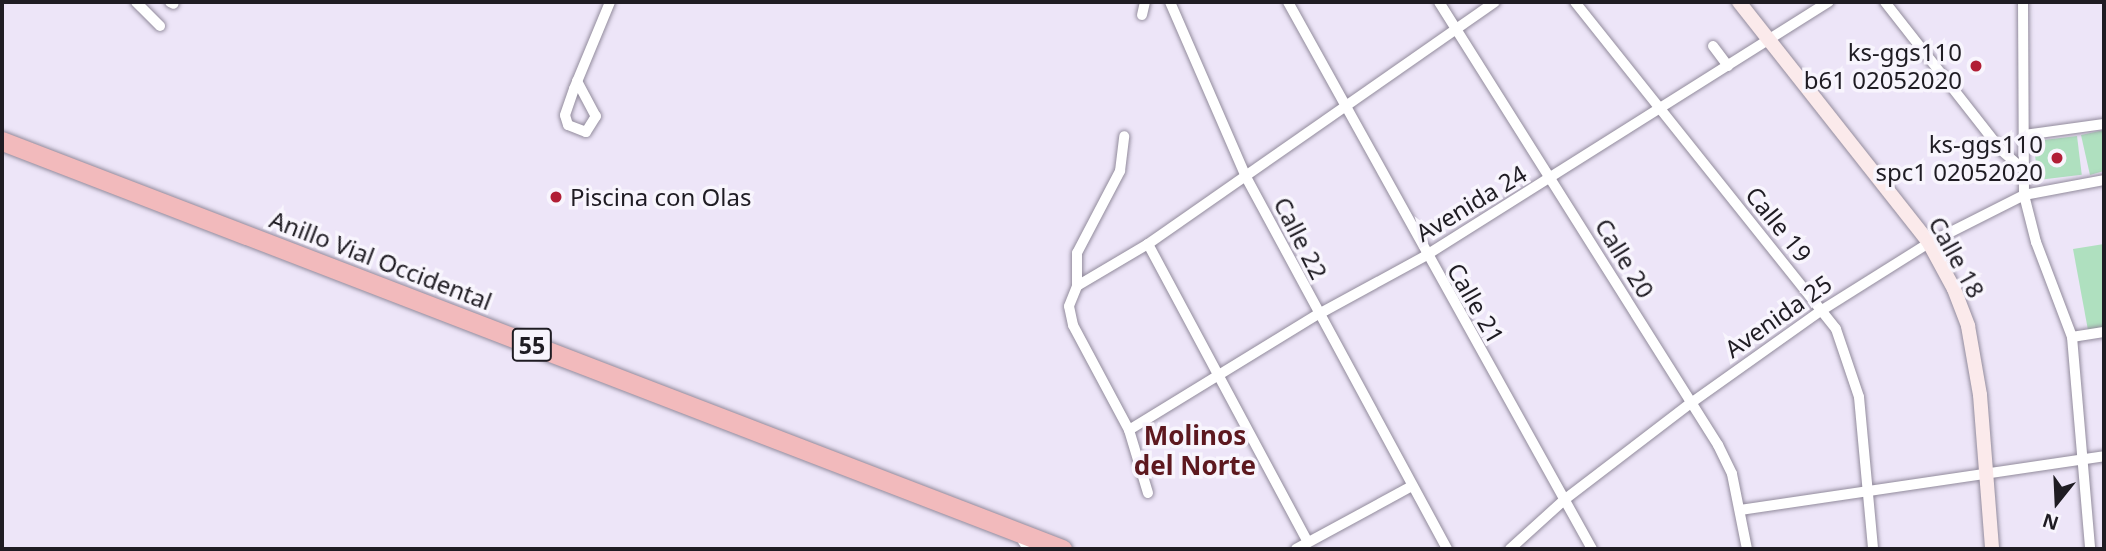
<!DOCTYPE html>
<html>
<head>
<meta charset="utf-8">
<style>
  body { margin:0 }
  #map { position:relative; width:2106px; height:551px; overflow:hidden; background:#ede5f8; font-family:"Noto Sans",sans-serif }
  div>[style] { position:absolute }
  .green>* { inset:0; background:#afe0bf; transform-origin:0 0 }
  .roads { filter:drop-shadow(0 0 2px #928b9c) drop-shadow(0 0 2px #928b9c) }
  .street>* { height:10px; margin:-5px; padding:0 5px; transform-origin:5px; border-radius:5px; background:#fff }
  .secondary>* { height:14px; margin:-7px; padding:0 7px; transform-origin:7px; border-radius:7px; background:#fbeaeb }
  .highway>* { height:19px; margin:-9.5px; padding:0 9.5px; transform-origin:9.5px; border-radius:9.5px; background:#f2babc }
  .dots>* { width:19px; height:19px; translate:-50% -50%; box-sizing:border-box; border:4px solid #f8f5fd; border-radius:50% }
  span { translate:-50% -50%; white-space:nowrap; text-align:center; line-height:1.15; -webkit-text-stroke:7px #f8f5fd; paint-order:stroke }
  .shield-label span { padding:2px 5px; background:#f8f5fd; border:2px solid; border-radius:5px; -webkit-text-stroke-width:0 }
  .shield-label { font-size:23px; color:#1f1c23; font-weight:700 }
  .poi-label { font-size:24px; color:#1f1c23 }
  .right { translate:-100% -50%; text-align:right }
  .left { translate:0 -50%; text-align:left }
  .street-label { font-size:24px; color:#1f1c23 }
  .neighbourhood-label { font-size:26px; color:#5d181f; font-weight:700 }
  .frame { position:absolute; inset:0; border:4px solid #1f1c23; pointer-events:none }
  .north { position:absolute; left:2022px; top:467px; width:70px; height:70px; -webkit-text-stroke:5px #f8f5fd; paint-order:stroke; rotate:198deg; font-size:19px; font-weight:700; line-height:28px; text-align:center; color:#1f1c23 }
  .north::after { content:''; display:block; margin:auto; width:24px; height:32px; background:#1f1c23; clip-path:polygon(50% 0,100% 100%,50% 72%,0 100%) }
</style>
</head>
<body>
<div id="map">
  <div class="green">
    <div style="clip-path:polygon(2104px 130px,2104px 171px,2090px 175px,2081px 135px)"></div>
    <div style="left:2077px;top:136px;width:39px;height:44px;rotate:83deg"></div>
    <div style="clip-path:polygon(2104px 244px,2104px 327px,2088px 330px,2073px 249px)"></div>
  </div>
  <div class="roads">
    <div class="street">
      <div style="left:136px;top:2px;width:34px;rotate:45deg"></div>
      <div style="left:170px;top:2px;width:4px;rotate:27deg"></div>
      <div style="left:1170px;top:2px;width:191px;rotate:66.5deg"></div>
      <div style="left:1246px;top:177px;width:423px;rotate:61.6deg"></div>
      <div style="left:1288px;top:2px;width:626px;rotate:60.94deg"></div>
      <div style="left:1439px;top:2px;width:524px;rotate:57.8deg"></div>
      <div style="left:1718px;top:445px;width:32px;rotate:64deg"></div>
      <div style="left:1732px;top:474px;width:76px;rotate:78.7deg"></div>
      <div style="left:1575px;top:2px;width:418px;rotate:51.4deg"></div>
      <div style="left:1836px;top:329px;width:72px;rotate:71.3deg"></div>
      <div style="left:1859px;top:397px;width:153px;rotate:84.7deg"></div>
      <div style="left:1885px;top:2px;width:188px;rotate:51.9deg"></div>
      <div style="left:2001px;top:150px;width:30px;rotate:41deg"></div>
      <div style="left:2023px;top:2px;width:193px;rotate:89.7deg"></div>
      <div style="left:2024px;top:195px;width:49px;rotate:75.7deg"></div>
      <div style="left:2036px;top:242px;width:102px;rotate:69.2deg"></div>
      <div style="left:2072px;top:337px;width:213px;rotate:85.1deg"></div>
      <div style="left:1142px;top:15px;width:13px;rotate:-77deg"></div>
      <div style="left:1713px;top:46px;width:25px;rotate:53deg"></div>
      <div style="left:577px;top:81px;width:40px;rotate:62deg"></div>
      <div style="left:596px;top:116px;width:19px;rotate:122deg"></div>
      <div style="left:586px;top:132px;width:19px;rotate:-159deg"></div>
      <div style="left:568px;top:125px;width:10px;rotate:-107deg"></div>
      <div style="left:565px;top:115px;width:28px;rotate:-71deg"></div>
      <div style="left:574px;top:89px;width:94px;rotate:-67.5deg"></div>
      <div style="left:2024px;top:135px;width:81px;rotate:-7.8deg"></div>
      <div style="left:1148px;top:244px;width:337px;rotate:61.8deg"></div>
      <div style="left:1077px;top:286px;width:33px;rotate:-90deg"></div>
      <div style="left:1077px;top:253px;width:93px;rotate:-62.3deg"></div>
      <div style="left:1120px;top:171px;width:35px;rotate:-83deg"></div>
      <div style="left:2072px;top:337px;width:32px;rotate:-9deg"></div>
      <div style="left:1129px;top:430px;width:220px;rotate:-31.5deg"></div>
      <div style="left:1317px;top:315px;width:123px;rotate:-28.6deg"></div>
      <div style="left:1425px;top:256px;width:477px;rotate:-32.2deg"></div>
      <div style="left:1148px;top:493px;width:66px;rotate:-106.8deg"></div>
      <div style="left:1129px;top:430px;width:119px;rotate:-118.1deg"></div>
      <div style="left:1073px;top:325px;width:19px;rotate:-102deg"></div>
      <div style="left:1069px;top:306px;width:22px;rotate:-68deg"></div>
      <div style="left:1077px;top:286px;width:82px;rotate:-30.6deg"></div>
      <div style="left:1148px;top:244px;width:423px;rotate:-34.9deg"></div>
      <div style="left:1740px;top:510px;width:368px;rotate:-8.4deg"></div>
      <div style="left:1018px;top:533px;width:19px;rotate:58deg"></div>
      <div style="left:1296px;top:549px;width:130px;rotate:-28.5deg"></div>
      <div style="left:1510px;top:549px;width:73px;rotate:-42.2deg"></div>
      <div style="left:1564px;top:500px;width:160px;rotate:-37.4deg"></div>
      <div style="left:1691px;top:403px;width:161px;rotate:-35.4deg"></div>
      <div style="left:1822px;top:310px;width:126px;rotate:-32.1deg"></div>
      <div style="left:1929px;top:243px;width:106px;rotate:-26.8deg"></div>
      <div style="left:2024px;top:195px;width:81px;rotate:-10.6deg"></div>
    </div>
    <div class="secondary">
      <div style="left:1739px;top:2px;width:307px;rotate:51.7deg"></div>
      <div style="left:1929px;top:243px;width:52px;rotate:61.5deg"></div>
      <div style="left:1954px;top:289px;width:40px;rotate:69deg"></div>
      <div style="left:1968px;top:326px;width:70px;rotate:80.1deg"></div>
      <div style="left:1980px;top:395px;width:154px;rotate:85.5deg"></div>
    </div>
    <div class="highway">
      <div style="left:2px;top:141px;width:1136px;rotate:21.05deg"></div>
    </div>
  </div>
  <div class="dots">
    <div style="left:1976px;top:66px;background:#b11e35"></div>
    <div style="left:2057px;top:158px;background:#b11e35"></div>
    <div style="left:556px;top:197px;background:#b11e35"></div>
  </div>
  <div class="shield-label">
    <span style="left:532px;top:345px">55</span>
  </div>
  <div class="poi-label">
    <span class="right" style="left:1962px;top:66px">ks-ggs110<br>b61 02052020</span>
    <span class="right" style="left:2043px;top:158px">ks-ggs110<br>spc1 02052020</span>
    <span class="left" style="left:570px;top:197px">Piscina con Olas</span>
  </div>
  <div class="street-label">
    <span style="left:1471px;top:203px;rotate:-31deg">Avenida 24</span>
    <span style="left:1779px;top:224px;rotate:51deg">Calle 19</span>
    <span style="left:1301px;top:238px;rotate:63deg">Calle 22</span>
    <span style="left:1957px;top:257px;rotate:61deg">Calle 18</span>
    <span style="left:1625px;top:258px;rotate:58deg">Calle 20</span>
    <span style="left:381px;top:260px;rotate:21deg">Anillo Vial Occidental</span>
    <span style="left:1476px;top:303px;rotate:60deg">Calle 21</span>
    <span style="left:1778px;top:316px;rotate:-35deg">Avenida 25</span>
  </div>
  <div class="neighbourhood-label">
    <span style="left:1195px;top:451px">Molinos<br>del Norte</span>
  </div>
  <div class="frame"></div>
  <div class="north">N</div>
</div>
</body>
</html>
